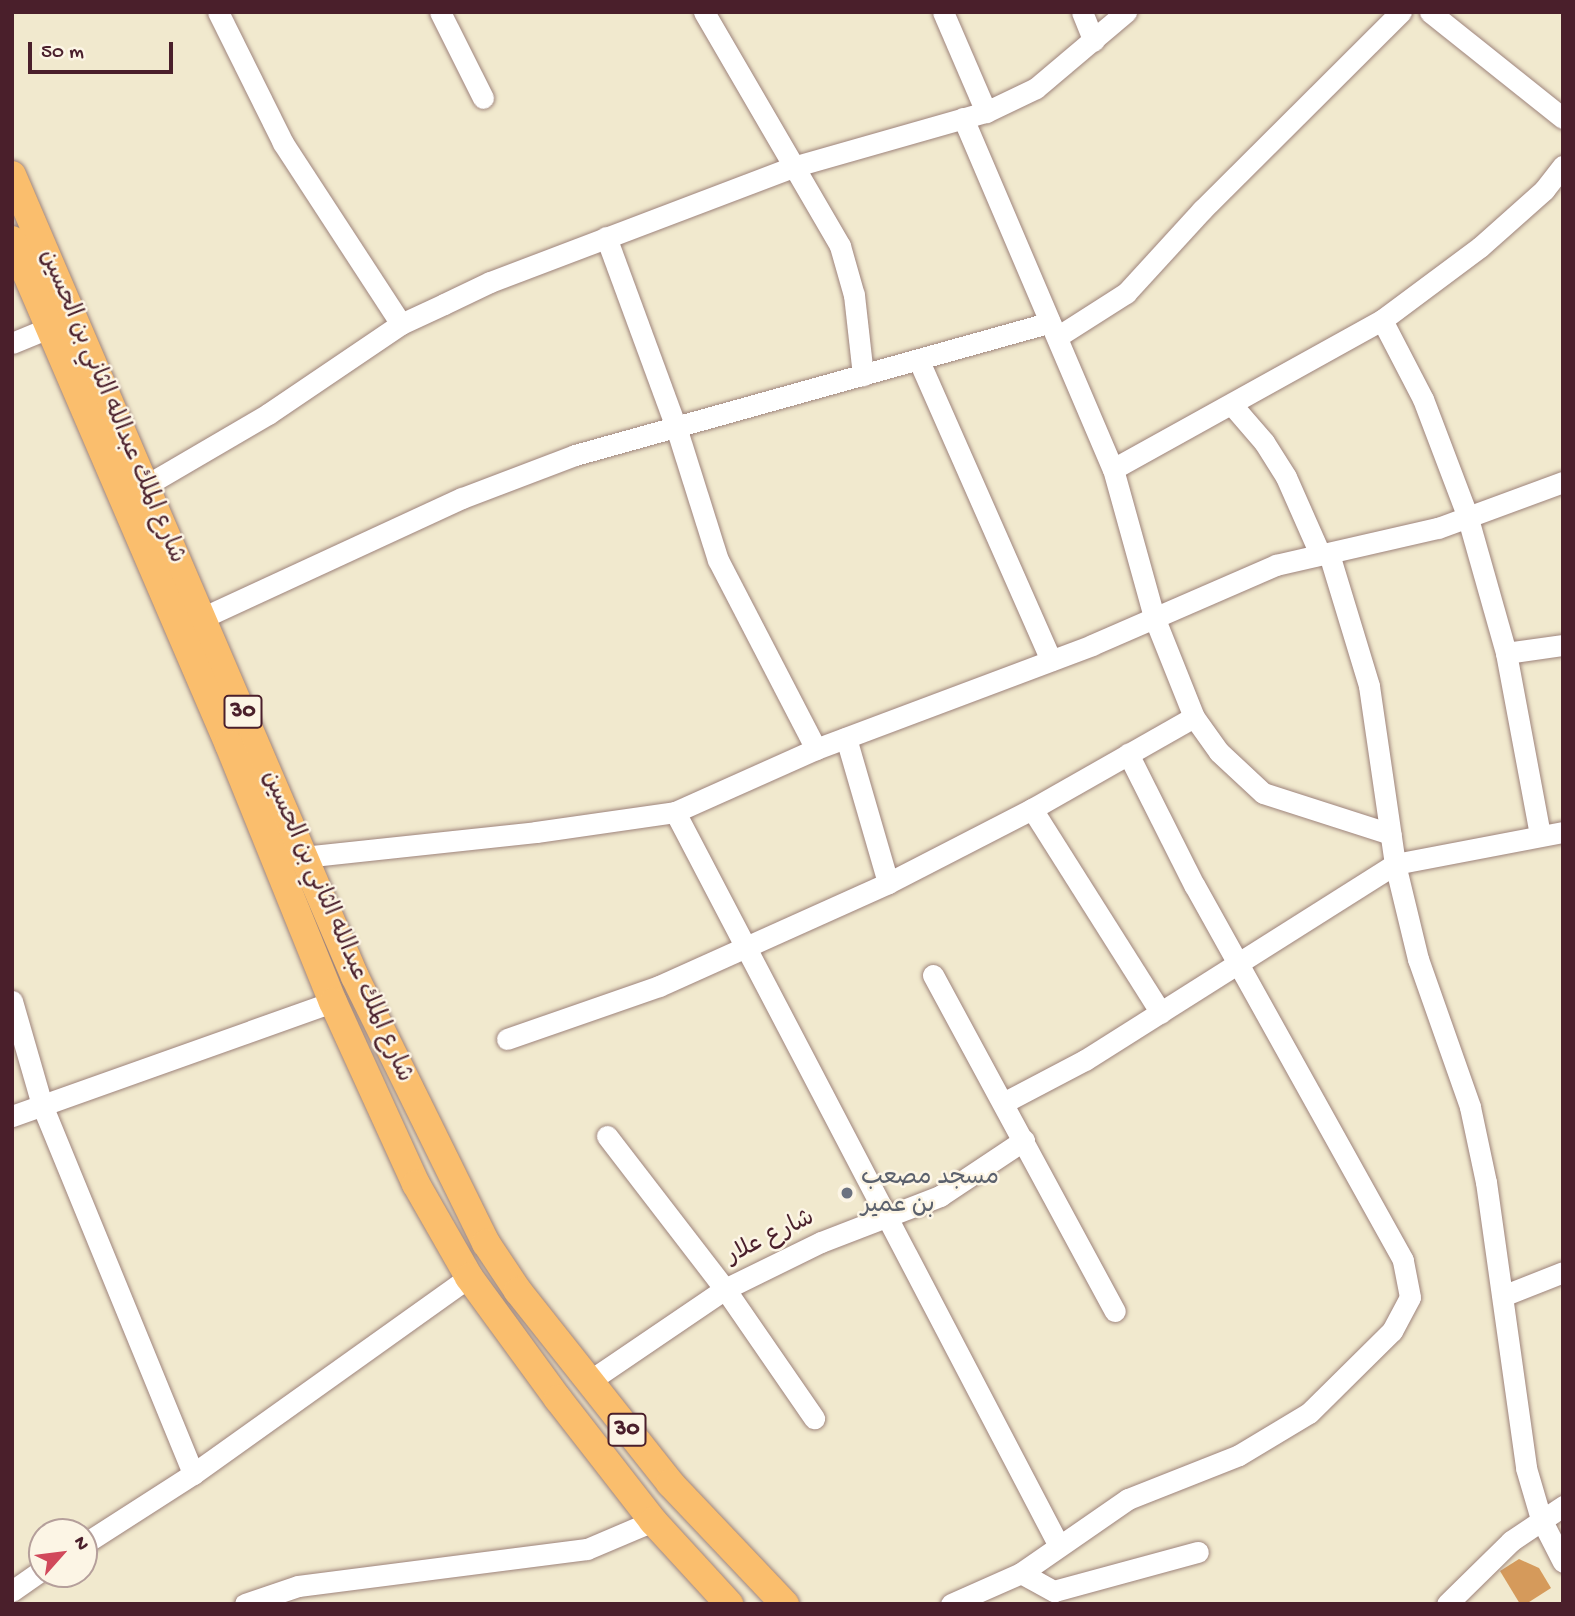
<!DOCTYPE html>
<html>
<head>
<meta charset="utf-8">
<style>
  body { margin:0 }
  #map { position:relative; width:1575px; height:1616px; overflow:hidden; background:#f1e9ce; font-family:"Gochi Hand","Playpen Sans Arabic",sans-serif }
  div>[style] { position:absolute }
  .building>* { inset:0; background:#d59a5b }
  .roads { filter:drop-shadow(0 0 2px #9e847c) drop-shadow(0 0 2px #9e847c) }
  .minor>* { height:21px; margin:-10.5px; padding:0 10.5px; transform-origin:10.5px; border-radius:10.5px; background:#fff }
  .major>* { height:28px; margin:-14px; padding:0 14px; transform-origin:14px; border-radius:14px; background:#fabe6d }
  .dots>* { width:19px; height:19px; translate:-50% -50%; box-sizing:border-box; border:4px solid #fcf5e5; border-radius:50% }
  span { translate:-50% -50%; white-space:nowrap; text-align:center; line-height:1.15; -webkit-text-stroke:5px #fcf5e5; paint-order:stroke }
  .shield-label span { padding:2px 5px; background:#fcf5e5; border:2px solid; border-radius:5px; -webkit-text-stroke-width:0 }
  .shield-label { font-size:23px; color:#4a1f2b; font-weight:700 }
  .street-label { font-size:24px; color:#4a1f2b }
  .worship-label { font-size:24px; color:#5b616d }
  .left { translate:0 -50%; text-align:left }
  .frame { position:absolute; inset:0; border:14px solid #4a1f2b; pointer-events:none }
  .north { position:absolute; left:28px; top:1518px; width:70px; height:70px; box-sizing:border-box; background:#fcf5e5; border:2px solid #b59f9b; border-radius:50%; rotate:62deg; font-size:19px; font-weight:700; line-height:28px; text-align:center; color:#4a1f2b }
  .north::after { content:''; display:block; margin:auto; width:24px; height:32px; background:#d1495b; clip-path:polygon(50% 0,100% 100%,50% 72%,0 100%) }
  .scale { position:absolute; left:28px; top:42px; width:145px; height:32px; box-sizing:border-box; border:4px solid #4a1f2b; border-top:0; padding-left:9px; font-size:21px; line-height:24px; white-space:nowrap; color:#4a1f2b; -webkit-text-stroke:5px #fcf5e5; paint-order:stroke }
</style>
</head>
<body>
<div id="map">
  <div class="building">
    <div style="clip-path:polygon(1519px 1559px,1539px 1568px,1551px 1588px,1526px 1604px,1520px 1604px,1500px 1571px)"></div>
  </div>
  <div class="roads">
    <div class="minor">
      <div style="left:218px;top:12px;width:146px;rotate:63.6deg"></div>
      <div style="left:283px;top:143px;width:216px;rotate:56.9deg"></div>
      <div style="left:440px;top:12px;width:96px;rotate:63.4deg"></div>
      <div style="left:704px;top:12px;width:271px;rotate:59.8deg"></div>
      <div style="left:840px;top:246px;width:51px;rotate:74.1deg"></div>
      <div style="left:854px;top:295px;width:81px;rotate:83.6deg"></div>
      <div style="left:943px;top:12px;width:109px;rotate:66.7deg"></div>
      <div style="left:1082px;top:12px;width:31px;rotate:68deg"></div>
      <div style="left:1430px;top:12px;width:170px;rotate:38.6deg"></div>
      <div style="left:963px;top:118px;width:382px;rotate:66.9deg"></div>
      <div style="left:1113px;top:469px;width:154px;rotate:74.5deg"></div>
      <div style="left:1154px;top:617px;width:108px;rotate:68.2deg"></div>
      <div style="left:1194px;top:717px;width:43px;rotate:54.5deg"></div>
      <div style="left:1219px;top:752px;width:60px;rotate:43deg"></div>
      <div style="left:1263px;top:793px;width:134px;rotate:17.8deg"></div>
      <div style="left:606px;top:237px;width:202px;rotate:69.8deg"></div>
      <div style="left:676px;top:427px;width:139px;rotate:72.5deg"></div>
      <div style="left:718px;top:560px;width:213px;rotate:62.6deg"></div>
      <div style="left:1382px;top:320px;width:89px;rotate:62.6deg"></div>
      <div style="left:1423px;top:399px;width:124px;rotate:69.2deg"></div>
      <div style="left:1467px;top:515px;width:143px;rotate:74.2deg"></div>
      <div style="left:1506px;top:653px;width:184px;rotate:79.4deg"></div>
      <div style="left:1057px;top:337px;width:82px;rotate:-32.5deg"></div>
      <div style="left:1126px;top:293px;width:113px;rotate:-47.5deg"></div>
      <div style="left:1202px;top:210px;width:281px;rotate:-44.9deg"></div>
      <div style="left:12px;top:343px;width:42px;rotate:-22.3deg"></div>
      <div style="left:919px;top:361px;width:327px;rotate:66.2deg"></div>
      <div style="left:1232px;top:405px;width:49px;rotate:49.1deg"></div>
      <div style="left:1264px;top:442px;width:41px;rotate:57.8deg"></div>
      <div style="left:1286px;top:477px;width:84px;rotate:66.2deg"></div>
      <div style="left:1113px;top:469px;width:308px;rotate:-29deg"></div>
      <div style="left:1382px;top:320px;width:122px;rotate:-36.7deg"></div>
      <div style="left:1480px;top:247px;width:86px;rotate:-41.7deg"></div>
      <div style="left:1544px;top:190px;width:31px;rotate:-52deg"></div>
      <div style="left:145px;top:486px;width:143px;rotate:-30.3deg"></div>
      <div style="left:268px;top:414px;width:161px;rotate:-34.1deg"></div>
      <div style="left:401px;top:324px;width:47px;rotate:-24.9deg"></div>
      <div style="left:444px;top:304px;width:51px;rotate:-25.6deg"></div>
      <div style="left:490px;top:282px;width:327px;rotate:-20.8deg"></div>
      <div style="left:796px;top:166px;width:198px;rotate:-15.9deg"></div>
      <div style="left:986px;top:112px;width:55px;rotate:-25.6deg"></div>
      <div style="left:1036px;top:88px;width:118px;rotate:-40.2deg"></div>
      <div style="left:1329px;top:554px;width:138px;rotate:73.1deg"></div>
      <div style="left:1369px;top:686px;width:180px;rotate:81.7deg"></div>
      <div style="left:1395px;top:864px;width:98px;rotate:76.4deg"></div>
      <div style="left:1418px;top:959px;width:157px;rotate:70.6deg"></div>
      <div style="left:1470px;top:1107px;width:77px;rotate:78deg"></div>
      <div style="left:1486px;top:1182px;width:289px;rotate:82deg"></div>
      <div style="left:1526px;top:1468px;width:53px;rotate:73.6deg"></div>
      <div style="left:1541px;top:1519px;width:48px;rotate:62.9deg"></div>
      <div style="left:202px;top:618px;width:286px;rotate:-24.8deg"></div>
      <div style="left:462px;top:498px;width:121px;rotate:-20.8deg"></div>
      <div style="left:575px;top:455px;width:493px;rotate:-15.6deg"></div>
      <div style="left:1506px;top:653px;width:58px;rotate:-8deg"></div>
      <div style="left:846px;top:738px;width:151px;rotate:73.8deg"></div>
      <div style="left:1032px;top:809px;width:241px;rotate:57.7deg"></div>
      <div style="left:675px;top:812px;width:826px;rotate:62.38deg"></div>
      <div style="left:303px;top:857px;width:234px;rotate:-6.1deg"></div>
      <div style="left:536px;top:832px;width:140px;rotate:-8.2deg"></div>
      <div style="left:675px;top:812px;width:154px;rotate:-24.1deg"></div>
      <div style="left:816px;top:749px;width:295px;rotate:-20.6deg"></div>
      <div style="left:1092px;top:645px;width:201px;rotate:-23.5deg"></div>
      <div style="left:1276px;top:565px;width:166px;rotate:-12.9deg"></div>
      <div style="left:1438px;top:528px;width:133px;rotate:-20.2deg"></div>
      <div style="left:933px;top:975px;width:382px;rotate:61.6deg"></div>
      <div style="left:12px;top:1001px;width:108px;rotate:73.9deg"></div>
      <div style="left:42px;top:1105px;width:399px;rotate:67.7deg"></div>
      <div style="left:507px;top:1039px;width:161px;rotate:-19.2deg"></div>
      <div style="left:659px;top:986px;width:251px;rotate:-24.2deg"></div>
      <div style="left:888px;top:883px;width:162px;rotate:-27.2deg"></div>
      <div style="left:1032px;top:809px;width:186px;rotate:-29.6deg"></div>
      <div style="left:1003px;top:1103px;width:93px;rotate:-27.7deg"></div>
      <div style="left:1085px;top:1060px;width:367px;rotate:-32.3deg"></div>
      <div style="left:1395px;top:864px;width:171px;rotate:-10.8deg"></div>
      <div style="left:12px;top:1116px;width:341px;rotate:-19.6deg"></div>
      <div style="left:607px;top:1136px;width:193px;rotate:52.4deg"></div>
      <div style="left:725px;top:1289px;width:157px;rotate:55.4deg"></div>
      <div style="left:1505px;top:1295px;width:62px;rotate:-21.6deg"></div>
      <div style="left:588px;top:1382px;width:166px;rotate:-34.2deg"></div>
      <div style="left:725px;top:1289px;width:107px;rotate:-26.1deg"></div>
      <div style="left:821px;top:1242px;width:128px;rotate:-21.1deg"></div>
      <div style="left:940px;top:1196px;width:101px;rotate:-33.7deg"></div>
      <div style="left:84px;top:1544px;width:130px;rotate:-32.7deg"></div>
      <div style="left:193px;top:1474px;width:339px;rotate:-35.5deg"></div>
      <div style="left:1021px;top:1573px;width:38px;rotate:29deg"></div>
      <div style="left:1054px;top:1591px;width:149px;rotate:-15.2deg"></div>
      <div style="left:12px;top:1591px;width:37px;rotate:-35deg"></div>
      <div style="left:245px;top:1604px;width:56px;rotate:-18.8deg"></div>
      <div style="left:298px;top:1586px;width:291px;rotate:-7.3deg"></div>
      <div style="left:587px;top:1549px;width:72px;rotate:-23deg"></div>
      <div style="left:951px;top:1604px;width:77px;rotate:-23.9deg"></div>
      <div style="left:1021px;top:1573px;width:130px;rotate:-34.7deg"></div>
      <div style="left:1128px;top:1499px;width:119px;rotate:-21.6deg"></div>
      <div style="left:1239px;top:1455px;width:82px;rotate:-31deg"></div>
      <div style="left:1309px;top:1413px;width:117px;rotate:-44.7deg"></div>
      <div style="left:1392px;top:1331px;width:38px;rotate:-62deg"></div>
      <div style="left:1410px;top:1297px;width:38px;rotate:-101deg"></div>
      <div style="left:1403px;top:1260px;width:429px;rotate:-119.1deg"></div>
      <div style="left:1194px;top:885px;width:147px;rotate:-116.7deg"></div>
      <div style="left:1447px;top:1604px;width:90px;rotate:-44.5deg"></div>
      <div style="left:1511px;top:1541px;width:63px;rotate:-33.9deg"></div>
    </div>
    <div class="major">
      <div style="left:12px;top:175px;width:872px;rotate:66.84deg"></div>
      <div style="left:355px;top:977px;width:297px;rotate:63.8deg"></div>
      <div style="left:486px;top:1243px;width:58px;rotate:56.3deg"></div>
      <div style="left:518px;top:1291px;width:245px;rotate:51.6deg"></div>
      <div style="left:670px;top:1483px;width:167px;rotate:46.5deg"></div>
      <div style="left:12px;top:240px;width:550px;rotate:66.75deg"></div>
      <div style="left:229px;top:745px;width:277px;rotate:68deg"></div>
      <div style="left:333px;top:1002px;width:200px;rotate:65.5deg"></div>
      <div style="left:416px;top:1184px;width:107px;rotate:60.3deg"></div>
      <div style="left:469px;top:1277px;width:151px;rotate:53.9deg"></div>
      <div style="left:558px;top:1399px;width:155px;rotate:52.1deg"></div>
      <div style="left:653px;top:1521px;width:113px;rotate:47.5deg"></div>
    </div>
  </div>
  <div class="dots">
    <div style="left:847px;top:1193px;background:#6b7280"></div>
  </div>
  <div class="shield-label">
    <span style="left:243px;top:712px">30</span>
    <span style="left:627px;top:1430px">30</span>
  </div>
  <div class="street-label">
    <span style="left:111px;top:407px;rotate:67deg">شارع الملك عبدالله الثاني بن الحسين</span>
    <span style="left:336px;top:927px;rotate:66deg">شارع الملك عبدالله الثاني بن الحسين</span>
    <span style="left:771px;top:1238px;rotate:-26deg">شارع علار</span>
  </div>
  <div class="worship-label">
    <span class="left" style="left:861px;top:1193px">مسجد مصعب<br>بن عمير</span>
  </div>
  <div class="frame"></div>
  <div class="north">N</div>
  <div class="scale">50 m</div>
</div>
</body>
</html>
